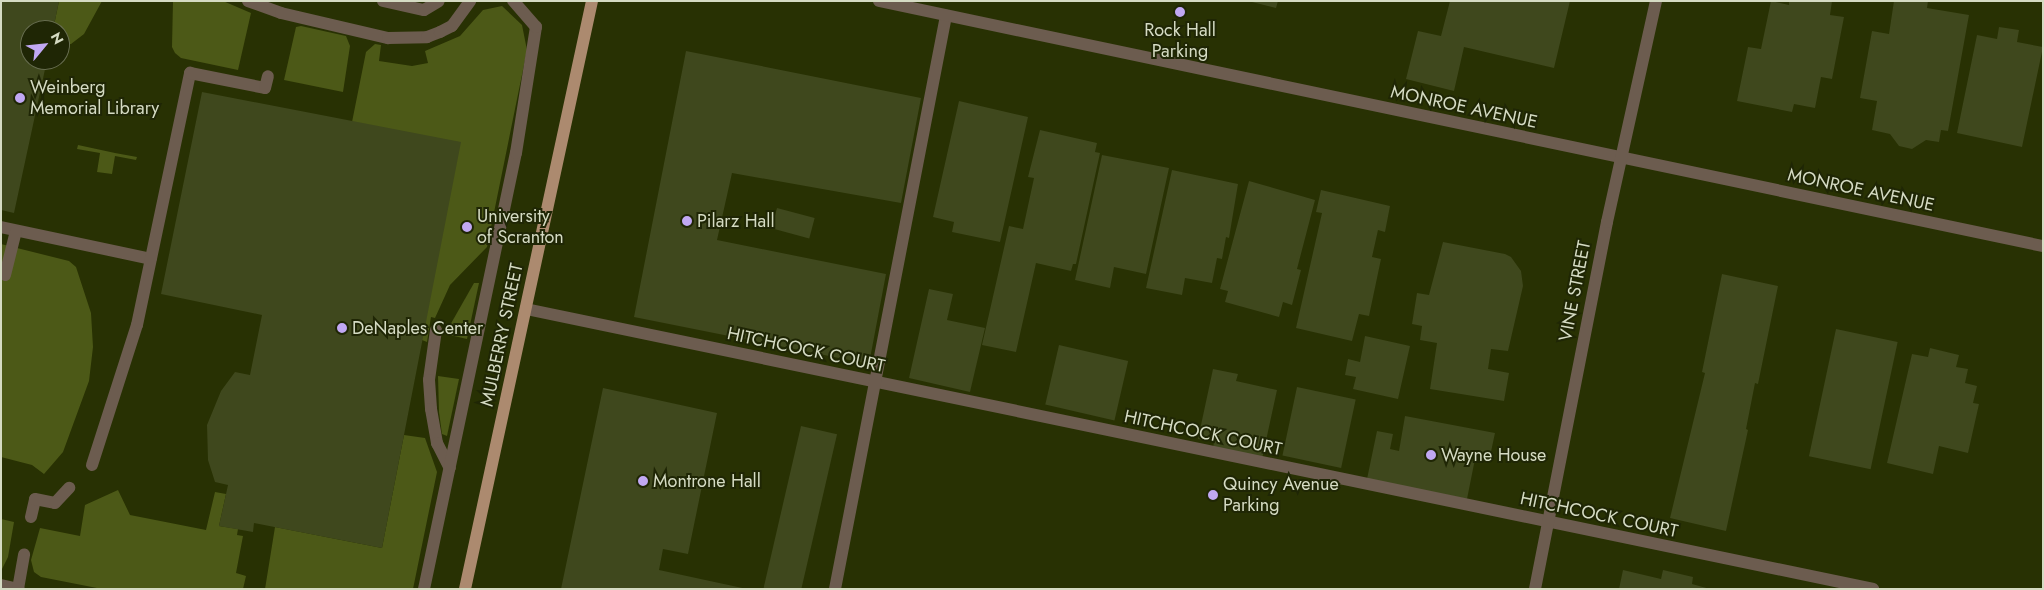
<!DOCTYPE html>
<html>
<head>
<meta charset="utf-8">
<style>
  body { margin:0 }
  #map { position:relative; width:2044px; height:590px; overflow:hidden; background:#283103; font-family:Jost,sans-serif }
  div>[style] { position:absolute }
  .green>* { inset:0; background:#4c5917 }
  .building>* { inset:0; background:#3f481d; transform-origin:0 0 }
  .lane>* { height:12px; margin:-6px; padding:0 6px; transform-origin:6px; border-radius:6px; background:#6c5c4f }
  .street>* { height:12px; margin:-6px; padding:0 6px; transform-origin:6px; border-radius:6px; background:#6c5c4f }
  .primary>* { height:12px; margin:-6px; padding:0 6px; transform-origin:6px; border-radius:6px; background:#ac8a6f }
  .dots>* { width:14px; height:14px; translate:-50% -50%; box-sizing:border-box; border:2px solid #1f2605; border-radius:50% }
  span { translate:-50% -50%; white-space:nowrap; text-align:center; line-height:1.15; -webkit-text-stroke:4px #1f2605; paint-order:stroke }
  .poi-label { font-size:18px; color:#d5dbc3 }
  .left { translate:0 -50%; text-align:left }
  .street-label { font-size:18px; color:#d5dbc3 }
  .frame { position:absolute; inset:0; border:2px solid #d5dbc3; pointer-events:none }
  .north { position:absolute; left:20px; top:20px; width:50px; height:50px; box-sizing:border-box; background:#1f2605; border:1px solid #686e51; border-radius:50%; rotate:62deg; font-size:14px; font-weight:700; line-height:20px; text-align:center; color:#d5dbc3 }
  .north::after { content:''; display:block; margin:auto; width:18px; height:22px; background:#c1a8f3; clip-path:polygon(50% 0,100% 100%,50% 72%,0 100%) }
</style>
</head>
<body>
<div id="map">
  <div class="green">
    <div style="clip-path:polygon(59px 1px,102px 1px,84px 34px,71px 44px,60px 45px,60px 30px,53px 30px)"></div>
    <div style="clip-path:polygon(173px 1px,223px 1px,251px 13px,238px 70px,181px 58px,175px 53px,172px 47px)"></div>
    <div style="clip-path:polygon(502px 6px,522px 25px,527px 50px,487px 247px,450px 285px,435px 318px,431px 317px,427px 342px,422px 340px,352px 122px,366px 52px,375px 44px,381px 45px,379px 61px,412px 66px,428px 63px,425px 51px,460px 36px,483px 10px)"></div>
    <div style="clip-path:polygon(301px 26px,346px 36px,350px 46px,343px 92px,284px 80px,296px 27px)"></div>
    <div style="clip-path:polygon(78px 145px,115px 153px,137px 157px,136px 160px,115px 156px,112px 174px,97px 172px,100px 153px,77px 149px)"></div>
    <div style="clip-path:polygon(1px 244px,69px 261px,76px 267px,91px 313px,93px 347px,89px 381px,63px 452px,44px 474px,32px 465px,1px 457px)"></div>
    <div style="clip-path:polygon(474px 283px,479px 283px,467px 339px,445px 334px)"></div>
    <div style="clip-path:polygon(438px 376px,459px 379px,447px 436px,442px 434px,439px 412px)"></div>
    <div style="clip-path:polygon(404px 435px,425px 438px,437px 472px,413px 589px,265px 589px,275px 527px,382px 548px)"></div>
    <div style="clip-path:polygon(118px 490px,130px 515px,206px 530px,215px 492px,226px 494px,219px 526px,238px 529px,237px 535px,243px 536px,236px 573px,246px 576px,243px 589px,102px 589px,41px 577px,34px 572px,31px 560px,40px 528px,80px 536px,85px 505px)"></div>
    <div style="clip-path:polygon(1px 519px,14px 522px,8px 557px,2px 569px)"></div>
  </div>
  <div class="building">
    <div style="clip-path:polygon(1px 1px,59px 1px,53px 30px,30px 30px,30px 60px,47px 60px,14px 213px,1px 210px)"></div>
    <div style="clip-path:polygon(1248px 1px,1278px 1px,1276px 8px)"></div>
    <div style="clip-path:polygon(1450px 1px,1570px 1px,1554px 68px,1464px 47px,1454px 91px,1406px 79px,1418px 31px,1441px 36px)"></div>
    <div style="clip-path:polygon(1771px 1px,1789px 5px,1789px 1px,1832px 1px,1830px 15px,1844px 17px,1832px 79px,1821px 77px,1815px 108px,1794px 104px,1792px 112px,1737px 101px,1748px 47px,1761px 49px)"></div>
    <div style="clip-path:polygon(1894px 1px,1928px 1px,1927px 8px,1969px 15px,1948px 131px,1941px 130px,1939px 142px,1926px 140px,1912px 149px,1899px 146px,1890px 134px,1872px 130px,1877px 101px,1860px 98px,1872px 31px,1889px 34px)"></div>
    <div style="clip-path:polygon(1999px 27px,2019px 30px,2017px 42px,2043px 47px,2022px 147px,1957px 133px,1977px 35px,1997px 39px)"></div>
    <div style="clip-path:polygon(686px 51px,921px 98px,901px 203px,732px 173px,717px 240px,886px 274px,869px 364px,634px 317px)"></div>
    <div style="clip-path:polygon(202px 92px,461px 142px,382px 548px,254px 523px,253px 532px,219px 526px,228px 485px,215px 482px,208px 460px,207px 425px,221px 391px,235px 372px,250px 375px,262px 315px,161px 294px)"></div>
    <div style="clip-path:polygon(959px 101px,1028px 117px,1000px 242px,952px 232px,954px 222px,933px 217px)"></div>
    <div style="clip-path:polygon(1040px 130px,1097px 143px,1095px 152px,1100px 153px,1076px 264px,1073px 264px,1071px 271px,1036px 263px,1016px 352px,982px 345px,1009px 226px,1023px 229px,1034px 178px,1028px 177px)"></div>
    <div style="clip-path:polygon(1102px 155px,1169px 168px,1146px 274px,1114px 267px,1110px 288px,1075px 280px)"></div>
    <div style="clip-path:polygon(1172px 170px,1238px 184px,1229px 238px,1226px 237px,1222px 259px,1217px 258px,1212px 283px,1185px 278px,1182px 295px,1146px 288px)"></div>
    <div style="clip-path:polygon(1249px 181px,1315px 200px,1297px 269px,1301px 270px,1292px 305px,1283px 302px,1279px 317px,1225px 302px,1228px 291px,1220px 289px)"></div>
    <div style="clip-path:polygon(1321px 190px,1390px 206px,1385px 232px,1378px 230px,1372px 257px,1381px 259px,1369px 316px,1359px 314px,1352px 341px,1296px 328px,1322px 213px,1316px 212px)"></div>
    <div style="left:777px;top:208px;width:39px;height:21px;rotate:15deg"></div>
    <div style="clip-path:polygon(1443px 242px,1505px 254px,1511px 257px,1521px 271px,1523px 286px,1508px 351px,1491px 349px,1488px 369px,1509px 373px,1504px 401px,1430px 389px,1437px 343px,1420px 340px,1422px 326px,1412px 324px,1417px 293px,1429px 295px)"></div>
    <div style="clip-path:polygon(1722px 274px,1778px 286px,1758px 384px,1755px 383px,1746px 429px,1748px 430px,1726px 531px,1670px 518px,1705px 373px,1702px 372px)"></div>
    <div style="clip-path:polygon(929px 289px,953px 294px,947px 320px,985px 328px,970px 392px,909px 378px)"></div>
    <div style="left:1836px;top:329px;width:63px;height:130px;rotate:12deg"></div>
    <div style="clip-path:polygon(1365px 336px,1410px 346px,1398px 399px,1353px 389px,1356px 377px,1345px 375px,1348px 359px,1360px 362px)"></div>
    <div style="left:1059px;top:345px;width:71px;height:61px;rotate:13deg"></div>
    <div style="clip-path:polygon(1930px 348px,1959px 355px,1956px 367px,1968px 369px,1965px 383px,1977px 386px,1973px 403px,1979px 404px,1968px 453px,1939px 446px,1933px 474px,1887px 463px,1912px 354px,1928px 357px)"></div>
    <div style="clip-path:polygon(1213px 369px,1238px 374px,1236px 381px,1277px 390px,1262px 459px,1213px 448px,1214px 442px,1198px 439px)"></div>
    <div style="left:1297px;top:387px;width:60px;height:70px;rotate:12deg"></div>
    <div style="clip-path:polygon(603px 388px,717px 413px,688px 554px,663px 549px,659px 570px,747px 589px,561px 589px)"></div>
    <div style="clip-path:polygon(1405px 416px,1495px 433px,1489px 461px,1475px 459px,1467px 499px,1367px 479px,1377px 431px,1393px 434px,1390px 449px,1399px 451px)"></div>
    <div style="left:801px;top:426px;width:37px;height:166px;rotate:13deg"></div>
    <div style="clip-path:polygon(1623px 570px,1661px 579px,1663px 570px,1693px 577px,1692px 584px,1710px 589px,1619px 589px)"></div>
  </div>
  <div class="lane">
    <div style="left:383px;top:1px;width:42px;rotate:12.4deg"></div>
    <div style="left:424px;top:10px;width:17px;rotate:-31deg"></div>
    <div style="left:526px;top:309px;width:1376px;rotate:11.74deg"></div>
    <div style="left:835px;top:589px;width:584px;rotate:-79.04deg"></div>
  </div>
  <div class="street">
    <div style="left:248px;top:1px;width:35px;rotate:20deg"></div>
    <div style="left:281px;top:13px;width:110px;rotate:13.2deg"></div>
    <div style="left:388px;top:38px;width:39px;rotate:-1deg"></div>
    <div style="left:427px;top:37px;width:14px;rotate:-21deg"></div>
    <div style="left:440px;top:32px;width:13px;rotate:-27deg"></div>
    <div style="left:452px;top:26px;width:31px;rotate:-54deg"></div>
    <div style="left:879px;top:1px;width:1190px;rotate:11.89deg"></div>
    <div style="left:1px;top:227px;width:153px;rotate:12deg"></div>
    <div style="left:5px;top:275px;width:45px;rotate:-76deg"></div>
    <div style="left:436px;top:330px;width:50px;rotate:98deg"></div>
    <div style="left:429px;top:380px;width:29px;rotate:86deg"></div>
    <div style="left:431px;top:409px;width:35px;rotate:80deg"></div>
    <div style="left:437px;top:443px;width:28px;rotate:63deg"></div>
    <div style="left:92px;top:465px;width:147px;rotate:-72.2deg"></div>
    <div style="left:137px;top:325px;width:258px;rotate:-78.1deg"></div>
    <div style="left:190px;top:73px;width:76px;rotate:11.3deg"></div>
    <div style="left:265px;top:88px;width:12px;rotate:-76deg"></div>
    <div style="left:31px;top:517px;width:18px;rotate:-77deg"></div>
    <div style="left:35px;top:499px;width:20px;rotate:11deg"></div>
    <div style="left:55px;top:503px;width:21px;rotate:-47deg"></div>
    <div style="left:1px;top:585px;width:18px;rotate:13deg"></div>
    <div style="left:18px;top:589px;width:35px;rotate:-80deg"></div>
    <div style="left:424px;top:589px;width:446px;rotate:-78.1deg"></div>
    <div style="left:516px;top:153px;width:128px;rotate:-81deg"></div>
    <div style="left:536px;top:27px;width:35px;rotate:-131deg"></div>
    <div style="left:1535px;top:589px;width:374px;rotate:-78.9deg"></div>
    <div style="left:1607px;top:222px;width:226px;rotate:-77.5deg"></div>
  </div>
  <div class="primary">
    <div style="left:465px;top:589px;width:602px;rotate:-77.81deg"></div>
  </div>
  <div class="dots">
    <div style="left:1180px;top:12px;background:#c1a8f3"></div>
    <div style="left:20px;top:98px;background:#c1a8f3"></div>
    <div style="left:687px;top:221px;background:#c1a8f3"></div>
    <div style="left:467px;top:227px;background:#c1a8f3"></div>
    <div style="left:342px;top:328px;background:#c1a8f3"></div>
    <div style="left:1431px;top:455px;background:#c1a8f3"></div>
    <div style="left:643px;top:481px;background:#c1a8f3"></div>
    <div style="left:1213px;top:495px;background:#c1a8f3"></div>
  </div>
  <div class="poi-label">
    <span style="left:1180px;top:41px">Rock Hall<br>Parking</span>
    <span class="left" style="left:30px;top:98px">Weinberg<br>Memorial Library</span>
    <span class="left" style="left:477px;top:227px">University<br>of Scranton</span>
    <span class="left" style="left:697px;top:221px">Pilarz Hall</span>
    <span class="left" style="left:352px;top:328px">DeNaples Center</span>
    <span class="left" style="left:1441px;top:455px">Wayne House</span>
    <span class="left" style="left:653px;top:481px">Montrone Hall</span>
    <span class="left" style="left:1223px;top:495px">Quincy Avenue<br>Parking</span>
  </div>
  <div class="street-label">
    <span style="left:1464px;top:107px;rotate:12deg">MONROE AVENUE</span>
    <span style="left:1861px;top:190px;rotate:12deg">MONROE AVENUE</span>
    <span style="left:1575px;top:291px;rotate:-79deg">VINE STREET</span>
    <span style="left:502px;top:335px;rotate:-78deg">MULBERRY STREET</span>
    <span style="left:806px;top:350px;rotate:12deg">HITCHCOCK COURT</span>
    <span style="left:1203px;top:433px;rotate:12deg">HITCHCOCK COURT</span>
    <span style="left:1599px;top:515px;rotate:12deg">HITCHCOCK COURT</span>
  </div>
  <div class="frame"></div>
  <div class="north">N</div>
</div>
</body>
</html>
